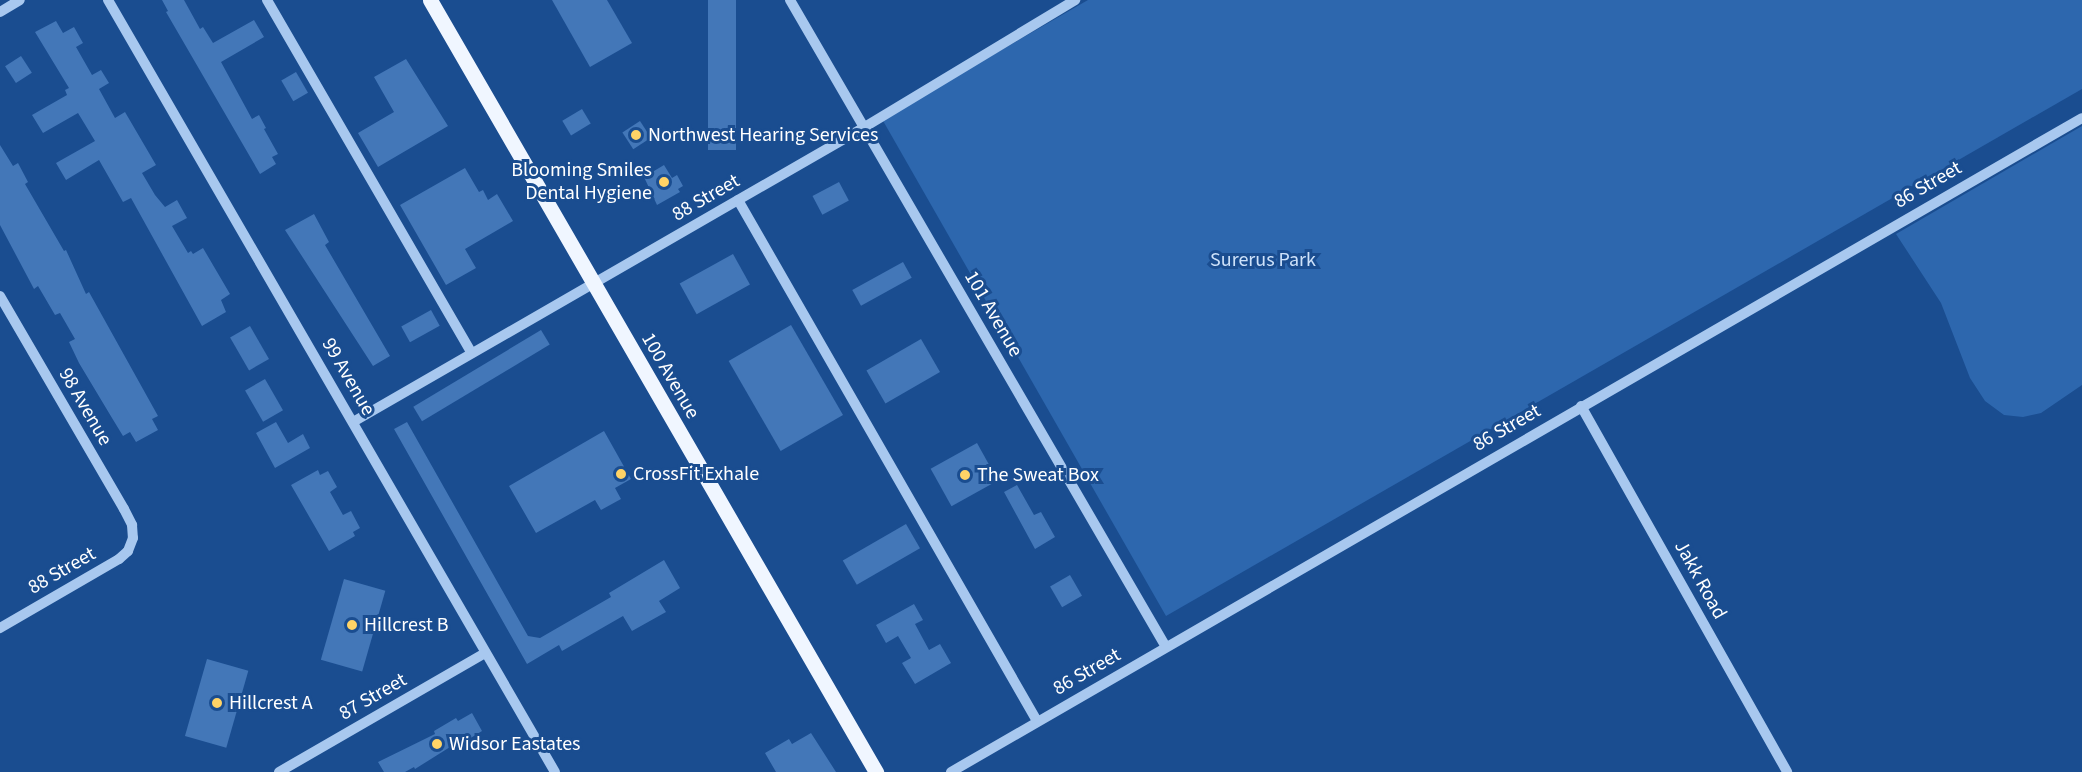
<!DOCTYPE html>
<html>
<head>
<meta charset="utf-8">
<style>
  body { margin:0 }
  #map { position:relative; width:2082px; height:772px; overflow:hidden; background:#1a4d90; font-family:"Source Sans 3",sans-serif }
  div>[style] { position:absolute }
  .green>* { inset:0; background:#2d67ae }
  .building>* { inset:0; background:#4377b8; transform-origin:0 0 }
  .minor>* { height:10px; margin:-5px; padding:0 5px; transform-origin:5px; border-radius:5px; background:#a8c8ef }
  .major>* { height:15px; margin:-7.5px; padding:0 7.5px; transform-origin:7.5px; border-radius:7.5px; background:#f0f6ff }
  .dots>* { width:16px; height:16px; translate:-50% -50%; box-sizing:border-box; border:3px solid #1a4d90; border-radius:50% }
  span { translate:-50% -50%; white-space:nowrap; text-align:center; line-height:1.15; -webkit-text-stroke:6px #1a4d90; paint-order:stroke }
  .poi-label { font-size:20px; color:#fff }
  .left { translate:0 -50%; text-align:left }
  .right { translate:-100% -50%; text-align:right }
  .street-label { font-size:20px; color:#fff }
  .park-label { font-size:20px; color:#cee2fa }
</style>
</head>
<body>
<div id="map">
  <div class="green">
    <div style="clip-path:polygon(1088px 0,2082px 0,2082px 89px,1166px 616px,882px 119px)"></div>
    <div style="clip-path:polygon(2082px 126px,2082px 385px,2041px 413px,2023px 417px,2004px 415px,1985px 401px,1970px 378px,1941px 303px,1896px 234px)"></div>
  </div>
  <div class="building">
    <div style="clip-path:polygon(162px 0,184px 0,200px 29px,203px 27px,213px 43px,254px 20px,264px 37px,221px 62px,252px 119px,259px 115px,266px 128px,264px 129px,278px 154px,272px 157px,276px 164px,260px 174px,166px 12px,168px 11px)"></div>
    <div style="clip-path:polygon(552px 0,607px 0,632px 43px,590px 67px)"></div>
    <div style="left:708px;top:0;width:28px;height:150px"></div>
    <div style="clip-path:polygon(56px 21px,63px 33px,74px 27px,83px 43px,76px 47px,92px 75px,101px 70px,109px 83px,99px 89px,115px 118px,125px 112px,156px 165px,142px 173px,155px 195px,165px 207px,177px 200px,187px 218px,172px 226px,188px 253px,191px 251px,193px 254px,203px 248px,230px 294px,221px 300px,226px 312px,202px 326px,131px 198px,123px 202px,99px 160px,66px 180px,56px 163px,95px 141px,78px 113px,43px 133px,32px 115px,67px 95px,65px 90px,69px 88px,35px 32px)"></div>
    <div style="left:21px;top:56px;width:20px;height:19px;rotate:57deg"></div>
    <div style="clip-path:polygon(406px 59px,448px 126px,378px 167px,358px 133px,394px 112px,374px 77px)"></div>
    <div style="left:296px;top:72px;width:24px;height:17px;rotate:60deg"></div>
    <div style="left:582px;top:109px;width:17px;height:23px;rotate:59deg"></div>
    <div style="left:640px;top:121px;width:20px;height:21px;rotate:57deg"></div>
    <div style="clip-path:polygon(0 145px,13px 166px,18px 163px,28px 182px,25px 184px,64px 251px,66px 250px,86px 294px,89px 292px,158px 416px,152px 419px,158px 430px,136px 442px,130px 432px,123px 436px,112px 418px,79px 363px,69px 342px,75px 339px,60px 313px,55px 315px,38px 286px,34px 289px,0 225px)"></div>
    <div style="clip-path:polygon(664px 165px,672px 178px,677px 175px,683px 186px,678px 189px,680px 192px,657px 205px,644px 177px)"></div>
    <div style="clip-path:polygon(465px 168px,479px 192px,483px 190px,488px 200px,497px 194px,513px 221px,465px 249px,476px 268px,446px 285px,400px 205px)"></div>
    <div style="left:839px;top:182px;width:21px;height:30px;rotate:62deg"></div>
    <div style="clip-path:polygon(314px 214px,329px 242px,325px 245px,390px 356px,373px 366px,285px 230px)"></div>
    <div style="left:733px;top:254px;width:35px;height:61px;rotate:61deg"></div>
    <div style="left:903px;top:262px;width:18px;height:58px;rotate:61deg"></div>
    <div style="left:431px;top:310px;width:18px;height:34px;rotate:61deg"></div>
    <div style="left:791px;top:325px;width:104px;height:72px;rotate:60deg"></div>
    <div style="left:250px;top:326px;width:38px;height:23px;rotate:60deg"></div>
    <div style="left:541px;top:330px;width:17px;height:149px;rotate:59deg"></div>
    <div style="left:921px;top:339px;width:38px;height:63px;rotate:60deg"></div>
    <div style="left:265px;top:379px;width:36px;height:23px;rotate:60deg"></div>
    <div style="clip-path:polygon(276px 422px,288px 443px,303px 434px,310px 448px,275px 468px,256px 433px)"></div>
    <div style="clip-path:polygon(407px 422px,528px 636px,540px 638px,611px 597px,609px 593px,664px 560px,680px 588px,659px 601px,666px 612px,632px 631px,623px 616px,562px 651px,559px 645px,527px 664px,394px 429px)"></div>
    <div style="clip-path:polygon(604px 431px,631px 479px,615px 488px,621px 499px,601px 510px,595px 500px,536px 533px,509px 486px)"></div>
    <div style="left:977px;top:443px;width:43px;height:53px;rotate:61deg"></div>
    <div style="clip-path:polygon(318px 470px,320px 475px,328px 471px,337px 487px,330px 492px,343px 515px,351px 511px,360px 528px,353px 532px,355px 536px,329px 551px,291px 485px)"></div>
    <div style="clip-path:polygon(1017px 485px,1034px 515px,1041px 512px,1055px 537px,1035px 549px,1004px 492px)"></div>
    <div style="left:906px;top:524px;width:28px;height:73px;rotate:60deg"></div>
    <div style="left:1070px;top:575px;width:24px;height:23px;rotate:60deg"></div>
    <div style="left:344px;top:579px;width:43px;height:84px;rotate:16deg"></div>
    <div style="clip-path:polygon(914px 604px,923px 620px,915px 624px,929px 650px,940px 644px,951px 663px,915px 684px,902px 663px,911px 658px,898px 636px,886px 643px,876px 625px)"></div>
    <div style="left:207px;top:659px;width:43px;height:80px;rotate:16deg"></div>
    <div style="clip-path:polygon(472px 713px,482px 731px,469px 739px,466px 737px,415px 769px,414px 767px,405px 772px,384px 772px,378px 762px,435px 734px,434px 731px,456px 718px,458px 721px)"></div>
    <div style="clip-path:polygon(811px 733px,836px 772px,776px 772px,765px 753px,789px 739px,792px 744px)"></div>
  </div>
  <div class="minor">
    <div style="left:108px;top:0;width:892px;rotate:59.93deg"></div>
    <div style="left:267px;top:0;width:408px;rotate:59.9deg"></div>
    <div style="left:790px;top:0;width:748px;rotate:59.84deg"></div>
    <div style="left:0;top:12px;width:23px;rotate:-31deg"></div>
    <div style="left:738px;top:200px;width:601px;rotate:60.15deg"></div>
    <div style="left:0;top:296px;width:246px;rotate:59.8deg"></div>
    <div style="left:124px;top:509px;width:18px;rotate:63deg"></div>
    <div style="left:132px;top:525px;width:13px;rotate:86deg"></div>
    <div style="left:133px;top:538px;width:14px;rotate:111deg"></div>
    <div style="left:128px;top:551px;width:12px;rotate:138deg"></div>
    <div style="left:119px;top:559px;width:138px;rotate:149.9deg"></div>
    <div style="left:1581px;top:406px;width:420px;rotate:60.6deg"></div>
    <div style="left:353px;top:422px;width:589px;rotate:-29.96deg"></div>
    <div style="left:863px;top:128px;width:248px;rotate:-31.1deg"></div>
    <div style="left:279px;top:772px;width:238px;rotate:-30deg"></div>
    <div style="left:951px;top:772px;width:1306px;rotate:-30.04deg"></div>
  </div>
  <div class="major">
    <div style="left:430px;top:0;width:892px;rotate:59.98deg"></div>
  </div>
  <div class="dots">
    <div style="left:636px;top:135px;background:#ffd366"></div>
    <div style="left:664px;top:182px;background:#ffd366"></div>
    <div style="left:621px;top:474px;background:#ffd366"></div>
    <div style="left:965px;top:475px;background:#ffd366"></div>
    <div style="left:352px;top:625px;background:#ffd366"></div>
    <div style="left:217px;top:703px;background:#ffd366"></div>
    <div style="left:437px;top:744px;background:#ffd366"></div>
  </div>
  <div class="poi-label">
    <span class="left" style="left:648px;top:135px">Northwest Hearing Services</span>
    <span class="right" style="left:652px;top:182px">Blooming Smiles<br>Dental Hygiene</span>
    <span class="left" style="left:633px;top:474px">CrossFit Exhale</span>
    <span class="left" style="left:977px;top:475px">The Sweat Box</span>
    <span class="left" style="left:364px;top:625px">Hillcrest B</span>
    <span class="left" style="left:229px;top:703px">Hillcrest A</span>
    <span class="left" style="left:449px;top:744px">Widsor Eastates</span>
  </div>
  <div class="street-label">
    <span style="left:1928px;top:185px;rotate:-30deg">86 Street</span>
    <span style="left:706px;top:198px;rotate:-30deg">88 Street</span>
    <span style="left:993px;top:314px;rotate:60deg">101 Avenue</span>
    <span style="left:670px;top:376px;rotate:60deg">100 Avenue</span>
    <span style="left:348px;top:377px;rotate:60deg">99 Avenue</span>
    <span style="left:85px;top:407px;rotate:60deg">98 Avenue</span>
    <span style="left:1507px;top:428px;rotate:-30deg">86 Street</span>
    <span style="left:62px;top:571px;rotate:-30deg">88 Street</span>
    <span style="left:1700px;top:580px;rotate:61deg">Jakk Road</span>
    <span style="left:1087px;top:672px;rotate:-30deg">86 Street</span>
    <span style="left:373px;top:697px;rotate:-30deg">87 Street</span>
  </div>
  <div class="park-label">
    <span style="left:1263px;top:260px">Surerus Park</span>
  </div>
</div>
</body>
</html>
